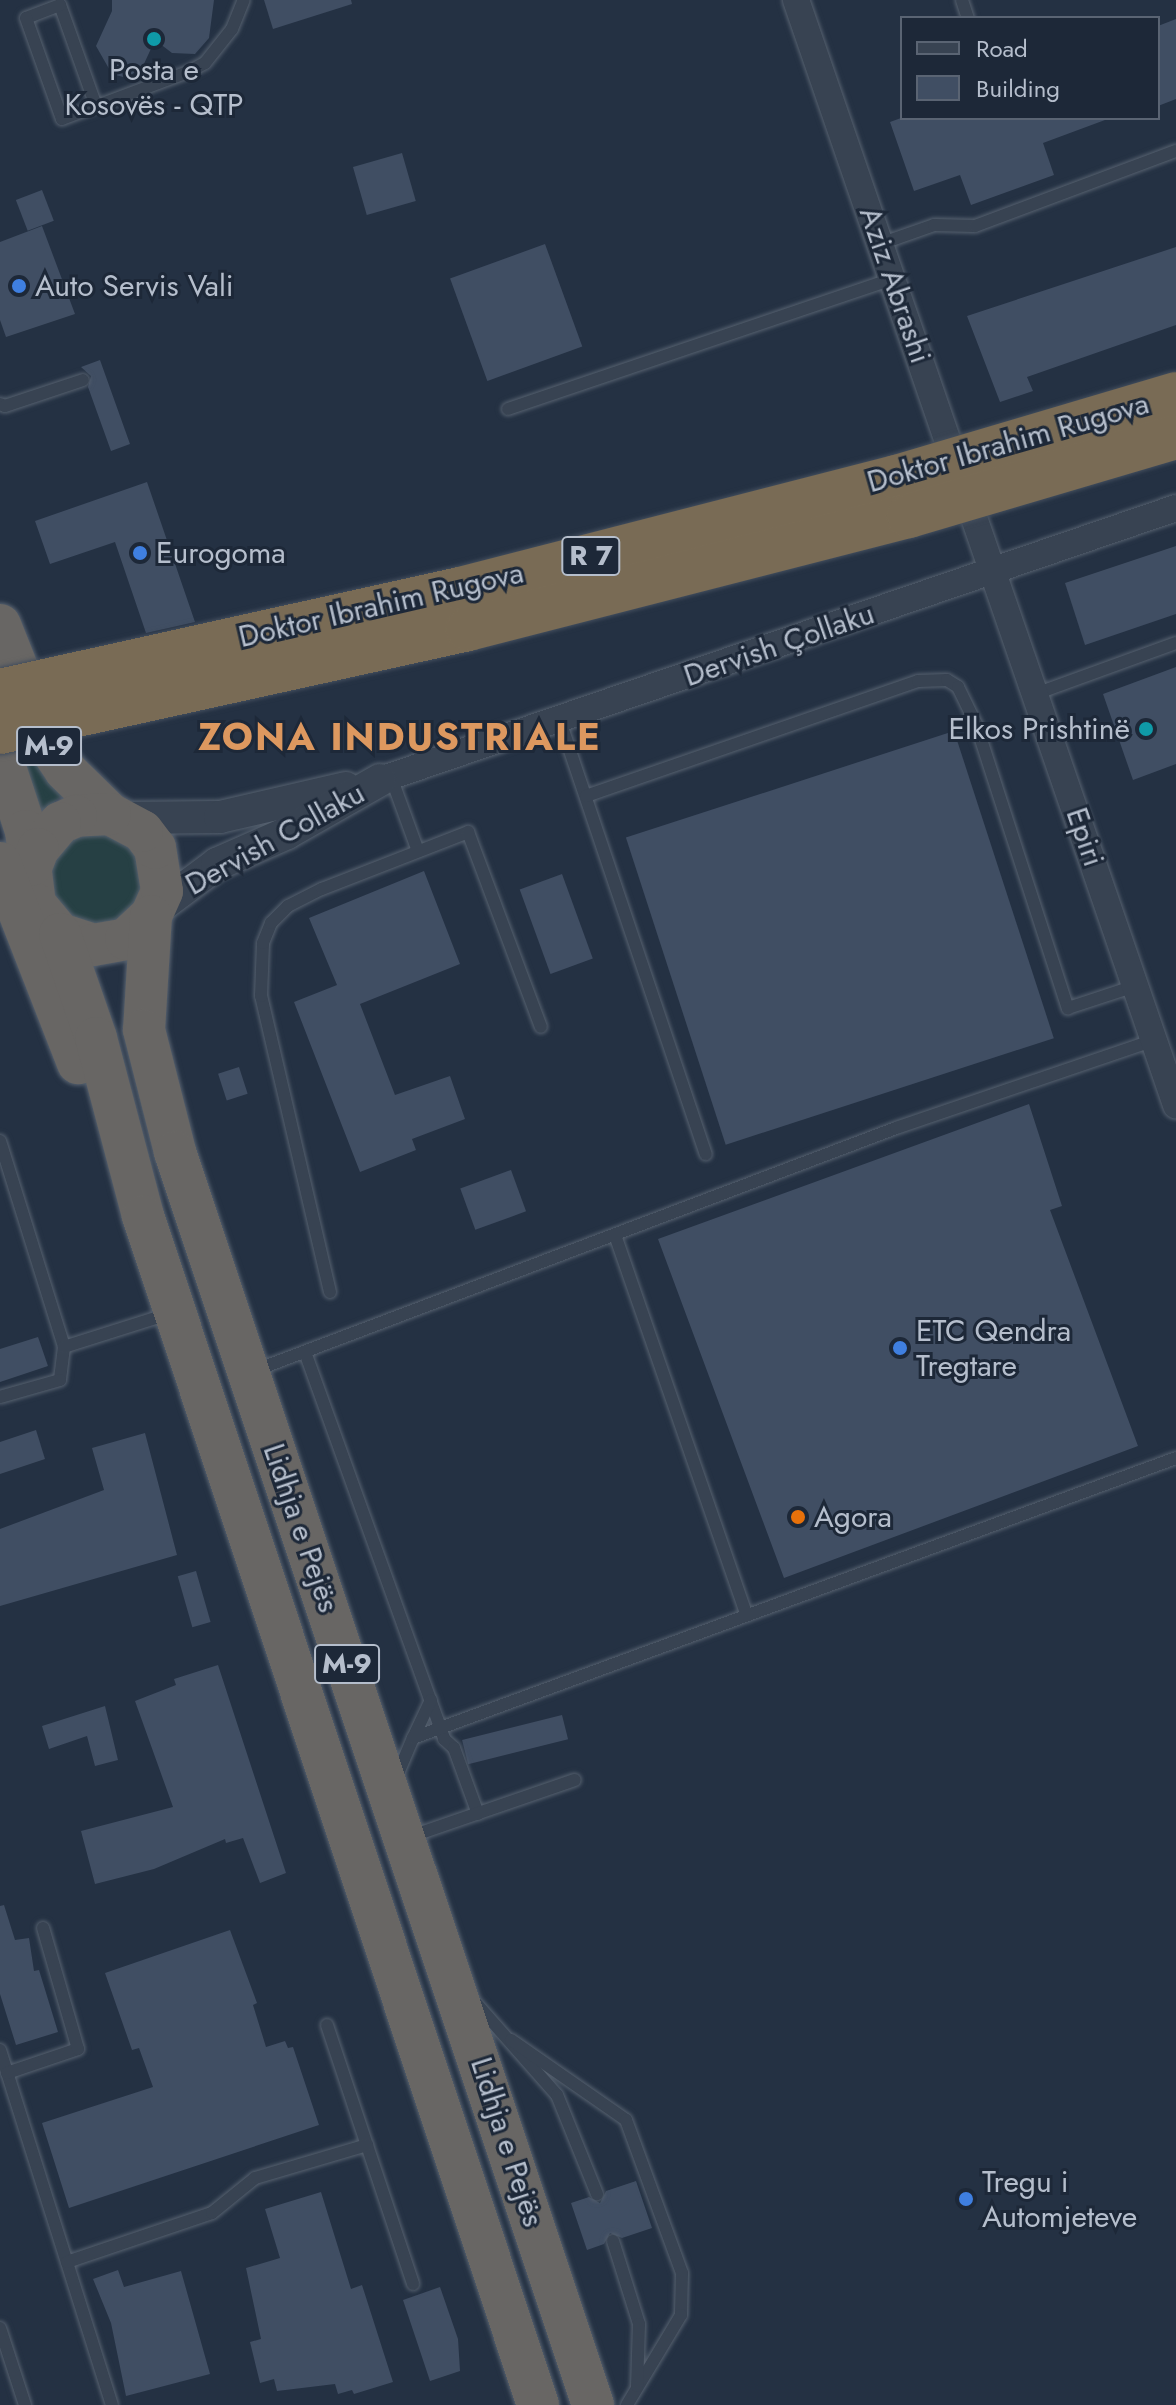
<!DOCTYPE html>
<html>
<head>
<meta charset="utf-8">
<style>
  body { margin:0 }
  #map { position:relative; width:1176px; height:2405px; overflow:hidden; background:#243143; font-family:Jost,sans-serif }
  div>[style] { position:absolute }
  .green>* { inset:0; background:#264044 }
  .round { border-radius:50% }
  .building>* { inset:0; background:#404e63; transform-origin:0 0 }
  .roads { filter:drop-shadow(0 0 2px #56616f) drop-shadow(0 0 2px #56616f) }
  .service>* { height:12px; margin:-6px; padding:0 6px; transform-origin:6px; border-radius:6px; background:#384352 }
  .minor>* { height:26px; margin:-13px; padding:0 13px; transform-origin:13px; border-radius:13px; background:#384352 }
  .tertiary>* { height:32px; margin:-16px; padding:0 16px; transform-origin:16px; border-radius:16px; background:#384352 }
  .trunk>* { height:42px; margin:-21px; padding:0 21px; transform-origin:21px; border-radius:21px; background:#686664 }
  .bridges { filter:drop-shadow(0 0 2px #434e5d) drop-shadow(0 0 2px #434e5d) }
  .motorway-bridge>* { height:44px; margin:-22px; padding:0 22px; transform-origin:22px; border-radius:22px; background:#796b55 }
  .dots>* { width:22px; height:22px; translate:-50% -50%; box-sizing:border-box; border:4px solid #1d2838; border-radius:50% }
  span { translate:-50% -50%; white-space:nowrap; text-align:center; line-height:1.15; -webkit-text-stroke:6px #1d2838; paint-order:stroke }
  .shield-label span { padding:2px 6px; background:#1d2838; border:2px solid; border-radius:6px; -webkit-text-stroke-width:0 }
  .shield-label { font-size:28px; color:#b5becc; font-weight:700 }
  .poi-label { font-size:30px; color:#b5becc }
  .left { translate:0 -50%; text-align:left }
  .right { translate:-100% -50%; text-align:right }
  .street-label { font-size:30px; color:#b5becc }
  .district-label { font-size:38px; color:#dd985f; font-weight:700; letter-spacing:2px }
  .legend { position:absolute; left:900px; top:16px; width:260px; height:104px; box-sizing:border-box; background:#1d2838; border:2px solid #5a6473; margin:0; padding:10px 14px; list-style:none; font-size:24px; color:#b5becc }
  .legend li { display:flex; align-items:center; gap:16px; height:40px }
  .legend b { width:40px; border:2px solid #5a6473 }
</style>
</head>
<body>
<div id="map">
  <div class="green">
    <div style="clip-path:polygon(0 722px,19px 727px,62px 796px,34px 817px)"></div>
    <div class="round" style="left:50px;top:832px;width:92px;height:92px"></div>
  </div>
  <div class="building">
    <div style="clip-path:polygon(112px 0,214px 0,209px 38px,195px 54px,172px 53px,155px 40px,143px 66px,127px 78px,112px 74px,96px 46px,112px 11px)"></div>
    <div style="clip-path:polygon(264px 0,351px 0,352px 4px,273px 29px)"></div>
    <div style="clip-path:polygon(1176px 19px,1176px 99px,1158px 106px,1158px 26px)"></div>
    <div style="clip-path:polygon(901px 118px,1105px 118px,1105px 120px,1043px 143px,1054px 175px,971px 205px,960px 175px,914px 191px,890px 122px)"></div>
    <div style="left:402px;top:153px;width:50px;height:51px;rotate:74deg"></div>
    <div style="left:42px;top:190px;width:33px;height:28px;rotate:69deg"></div>
    <div style="clip-path:polygon(42px 226px,75px 314px,6px 337px,0 320px,0 242px)"></div>
    <div style="left:545px;top:244px;width:109px;height:101px;rotate:70deg"></div>
    <div style="clip-path:polygon(1176px 247px,1176px 325px,1027px 377px,1033px 391px,1000px 402px,967px 316px)"></div>
    <div style="clip-path:polygon(100px 360px,130px 444px,111px 451px,88px 387px,91px 376px,81px 367px)"></div>
    <div style="clip-path:polygon(147px 482px,195px 622px,146px 633px,115px 542px,50px 564px,35px 521px)"></div>
    <div style="clip-path:polygon(1176px 546px,1176px 614px,1085px 645px,1065px 583px)"></div>
    <div style="clip-path:polygon(1176px 667px,1176px 764px,1133px 780px,1103px 694px)"></div>
    <div style="left:954px;top:731px;width:323px;height:345px;rotate:72deg"></div>
    <div style="clip-path:polygon(424px 871px,460px 964px,360px 1004px,395px 1095px,450px 1076px,465px 1119px,412px 1139px,416px 1150px,360px 1172px,294px 1002px,337px 985px,309px 918px)"></div>
    <div style="left:562px;top:874px;width:90px;height:45px;rotate:70deg"></div>
    <div style="left:239px;top:1067px;width:28px;height:22px;rotate:72deg"></div>
    <div style="clip-path:polygon(1029px 1104px,1062px 1206px,1050px 1210px,1138px 1446px,784px 1578px,658px 1239px)"></div>
    <div style="left:511px;top:1170px;width:44px;height:54px;rotate:70deg"></div>
    <div style="clip-path:polygon(38px 1337px,48px 1366px,0 1382px,0 1349px)"></div>
    <div style="clip-path:polygon(36px 1430px,45px 1459px,0 1474px,0 1442px)"></div>
    <div style="clip-path:polygon(145px 1433px,177px 1555px,0 1606px,0 1529px,104px 1490px,92px 1448px)"></div>
    <div style="left:196px;top:1571px;width:53px;height:19px;rotate:74deg"></div>
    <div style="clip-path:polygon(218px 1665px,286px 1873px,260px 1883px,243px 1838px,226px 1843px,225px 1839px,154px 1869px,95px 1884px,81px 1831px,173px 1807px,135px 1701px,176px 1685px,174px 1679px)"></div>
    <div style="clip-path:polygon(105px 1706px,118px 1760px,95px 1766px,87px 1736px,49px 1749px,42px 1726px)"></div>
    <div style="left:562px;top:1715px;width:25px;height:103px;rotate:76deg"></div>
    <div style="clip-path:polygon(4px 1905px,15px 1940px,29px 1938px,34px 1971px,39px 1970px,58px 2032px,16px 2045px,0 1994px,0 1906px)"></div>
    <div style="clip-path:polygon(230px 1930px,257px 2003px,253px 2005px,266px 2047px,285px 2041px,288px 2048px,293px 2047px,319px 2125px,69px 2208px,42px 2123px,153px 2087px,139px 2048px,132px 2050px,105px 1973px)"></div>
    <div style="clip-path:polygon(636px 2181px,652px 2228px,622px 2238px,610px 2233px,604px 2244px,587px 2250px,571px 2203px,589px 2197px,600px 2203px,606px 2191px)"></div>
    <div style="clip-path:polygon(321px 2192px,351px 2289px,362px 2285px,393px 2382px,354px 2394px,352px 2390px,338px 2394px,335px 2384px,277px 2391px,274px 2379px,260px 2383px,250px 2342px,261px 2339px,246px 2268px,280px 2258px,265px 2209px)"></div>
    <div style="clip-path:polygon(118px 2270px,124px 2287px,181px 2271px,210px 2374px,126px 2396px,111px 2323px,93px 2279px)"></div>
    <div style="clip-path:polygon(440px 2287px,458px 2339px,460px 2371px,430px 2381px,403px 2300px)"></div>
  </div>
  <div class="roads">
    <div class="service">
      <div style="left:962px;top:0;width:19px;rotate:72deg"></div>
      <div style="left:96px;top:106px;width:107px;rotate:-109.6deg"></div>
      <div style="left:60px;top:5px;width:36px;rotate:159deg"></div>
      <div style="left:26px;top:18px;width:107px;rotate:70.4deg"></div>
      <div style="left:62px;top:119px;width:134px;rotate:-20.5deg"></div>
      <div style="left:188px;top:72px;width:19px;rotate:-28deg"></div>
      <div style="left:205px;top:63px;width:43px;rotate:-51.5deg"></div>
      <div style="left:232px;top:29px;width:31px;rotate:-68deg"></div>
      <div style="left:880px;top:244px;width:57px;rotate:-19.4deg"></div>
      <div style="left:934px;top:225px;width:41px;rotate:1.4deg"></div>
      <div style="left:975px;top:226px;width:215px;rotate:-20.5deg"></div>
      <div style="left:0;top:404px;width:5px;rotate:22deg"></div>
      <div style="left:5px;top:406px;width:82px;rotate:-18.4deg"></div>
      <div style="left:508px;top:409px;width:405px;rotate:-18.7deg"></div>
      <div style="left:1035px;top:694px;width:150px;rotate:-19.9deg"></div>
      <div style="left:560px;top:721px;width:457px;rotate:71.4deg"></div>
      <div style="left:391px;top:777px;width:79px;rotate:70deg"></div>
      <div style="left:586px;top:796px;width:351px;rotate:-19.1deg"></div>
      <div style="left:918px;top:681px;width:29px;rotate:-2deg"></div>
      <div style="left:947px;top:680px;width:13px;rotate:32deg"></div>
      <div style="left:958px;top:687px;width:41px;rotate:64.1deg"></div>
      <div style="left:976px;top:724px;width:299px;rotate:72.1deg"></div>
      <div style="left:1068px;top:1008px;width:71px;rotate:-18.2deg"></div>
      <div style="left:0;top:1141px;width:216px;rotate:72.7deg"></div>
      <div style="left:64px;top:1347px;width:33px;rotate:97deg"></div>
      <div style="left:60px;top:1380px;width:62px;rotate:164.2deg"></div>
      <div style="left:615px;top:1235px;width:400px;rotate:70.9deg"></div>
      <div style="left:330px;top:1292px;width:304px;rotate:-103.1deg"></div>
      <div style="left:261px;top:996px;width:53px;rotate:-87.8deg"></div>
      <div style="left:263px;top:943px;width:22px;rotate:-68deg"></div>
      <div style="left:271px;top:923px;width:24px;rotate:-45deg"></div>
      <div style="left:288px;top:906px;width:38px;rotate:-27deg"></div>
      <div style="left:322px;top:889px;width:157px;rotate:-21.3deg"></div>
      <div style="left:468px;top:832px;width:208px;rotate:69.5deg"></div>
      <div style="left:64px;top:1347px;width:109px;rotate:-17.6deg"></div>
      <div style="left:305px;top:1352px;width:411px;rotate:70.2deg"></div>
      <div style="left:444px;top:1739px;width:13px;rotate:42deg"></div>
      <div style="left:454px;top:1748px;width:70px;rotate:70deg"></div>
      <div style="left:256px;top:1370px;width:684px;rotate:-20.71deg"></div>
      <div style="left:896px;top:1128px;width:273px;rotate:-18.8deg"></div>
      <div style="left:413px;top:1738px;width:42px;rotate:-64.7deg"></div>
      <div style="left:396px;top:1778px;width:43px;rotate:-67deg"></div>
      <div style="left:413px;top:1738px;width:813px;rotate:-20.15deg"></div>
      <div style="left:412px;top:1836px;width:172px;rotate:-19deg"></div>
      <div style="left:474px;top:2001px;width:125px;rotate:48.6deg"></div>
      <div style="left:557px;top:2095px;width:107px;rotate:68deg"></div>
      <div style="left:327px;top:2025px;width:273px;rotate:71.6deg"></div>
      <div style="left:511px;top:2040px;width:140px;rotate:34.8deg"></div>
      <div style="left:626px;top:2120px;width:163px;rotate:69.9deg"></div>
      <div style="left:682px;top:2273px;width:42px;rotate:91.4deg"></div>
      <div style="left:681px;top:2315px;width:105px;rotate:121deg"></div>
      <div style="left:0;top:2050px;width:372px;rotate:72.5deg"></div>
      <div style="left:7px;top:2073px;width:75px;rotate:-18.7deg"></div>
      <div style="left:78px;top:2049px;width:126px;rotate:-106.1deg"></div>
      <div style="left:613px;top:2241px;width:87px;rotate:72.6deg"></div>
      <div style="left:639px;top:2324px;width:62px;rotate:91.8deg"></div>
      <div style="left:67px;top:2262px;width:153px;rotate:-18.7deg"></div>
      <div style="left:212px;top:2213px;width:55px;rotate:-39.1deg"></div>
      <div style="left:255px;top:2178px;width:117px;rotate:-16.4deg"></div>
      <div style="left:0;top:2328px;width:81px;rotate:72deg"></div>
    </div>
    <div class="minor">
      <div style="left:796px;top:0;width:1169px;rotate:71.02deg"></div>
      <div style="left:380px;top:780px;width:841px;rotate:-18.87deg"></div>
    </div>
    <div class="tertiary">
      <div style="left:124px;top:818px;width:96px;rotate:-0.6deg"></div>
      <div style="left:220px;top:817px;width:129px;rotate:-13deg"></div>
      <div style="left:154px;top:911px;width:79px;rotate:-36.7deg"></div>
      <div style="left:217px;top:864px;width:77px;rotate:-23.9deg"></div>
      <div style="left:287px;top:833px;width:107px;rotate:-29.7deg"></div>
    </div>
    <div class="trunk">
      <div style="left:0;top:625px;width:127px;rotate:68.3deg"></div>
      <div style="left:47px;top:743px;width:32px;rotate:56deg"></div>
      <div style="left:65px;top:770px;width:63px;rotate:44.4deg"></div>
      <div style="left:0;top:752px;width:83px;rotate:71.8deg"></div>
      <div style="left:26px;top:831px;width:74px;rotate:83deg"></div>
      <div style="left:35px;top:904px;width:39px;rotate:50deg"></div>
      <div style="left:60px;top:934px;width:35px;rotate:18deg"></div>
      <div style="left:93px;top:945px;width:34px;rotate:-10deg"></div>
      <div style="left:126px;top:939px;width:34px;rotate:-43deg"></div>
      <div style="left:151px;top:916px;width:27px;rotate:-66deg"></div>
      <div style="left:162px;top:891px;width:44px;rotate:-99.2deg"></div>
      <div style="left:155px;top:848px;width:21px;rotate:-127deg"></div>
      <div style="left:142px;top:831px;width:36px;rotate:-152deg"></div>
      <div style="left:110px;top:814px;width:34px;rotate:177deg"></div>
      <div style="left:76px;top:816px;width:17px;rotate:156deg"></div>
      <div style="left:60px;top:823px;width:34px;rotate:130deg"></div>
      <div style="left:38px;top:849px;width:17px;rotate:111deg"></div>
      <div style="left:0;top:863px;width:215px;rotate:68.7deg"></div>
      <div style="left:151px;top:916px;width:114px;rotate:93.5deg"></div>
      <div style="left:144px;top:1030px;width:126px;rotate:75.7deg"></div>
      <div style="left:175px;top:1152px;width:1321px;rotate:71.55deg"></div>
      <div style="left:60px;top:934px;width:110px;rotate:70.9deg"></div>
      <div style="left:96px;top:1038px;width:184px;rotate:75.2deg"></div>
      <div style="left:143px;top:1216px;width:1253px;rotate:71.62deg"></div>
    </div>
  </div>
  <div class="bridges">
    <div class="motorway-bridge">
      <div style="left:0;top:691px;width:471px;rotate:-12.5deg"></div>
      <div style="left:460px;top:589px;width:450px;rotate:-14.4deg"></div>
      <div style="left:896px;top:477px;width:292px;rotate:-16.5deg"></div>
      <div style="left:0;top:732px;width:479px;rotate:-12.4deg"></div>
      <div style="left:468px;top:629px;width:455px;rotate:-14.4deg"></div>
      <div style="left:909px;top:516px;width:278px;rotate:-16.5deg"></div>
    </div>
  </div>
  <div class="dots">
    <div style="left:154px;top:39px;background:#0f9aa8"></div>
    <div style="left:19px;top:286px;background:#3f7fe0"></div>
    <div style="left:140px;top:553px;background:#3f7fe0"></div>
    <div style="left:1146px;top:729px;background:#0f9aa8"></div>
    <div style="left:900px;top:1348px;background:#3f7fe0"></div>
    <div style="left:798px;top:1517px;background:#e8710a"></div>
    <div style="left:966px;top:2199px;background:#3f7fe0"></div>
  </div>
  <div class="shield-label">
    <span style="left:591px;top:556px">R 7</span>
    <span style="left:49px;top:746px">M-9</span>
    <span style="left:347px;top:1664px">M-9</span>
  </div>
  <div class="poi-label">
    <span style="left:154px;top:87px">Posta e<br>Kosovës - QTP</span>
    <span class="left" style="left:35px;top:286px">Auto Servis Vali</span>
    <span class="left" style="left:156px;top:553px">Eurogoma</span>
    <span class="right" style="left:1130px;top:729px">Elkos Prishtinë</span>
    <span class="left" style="left:916px;top:1348px">ETC Qendra<br>Tregtare</span>
    <span class="left" style="left:814px;top:1517px">Agora</span>
    <span class="left" style="left:982px;top:2199px">Tregu i<br>Automjeteve</span>
  </div>
  <div class="street-label">
    <span style="left:895px;top:285px;rotate:71deg">Aziz Abrashi</span>
    <span style="left:1008px;top:443px;rotate:-16deg">Doktor Ibrahim Rugova</span>
    <span style="left:381px;top:605px;rotate:-13deg">Doktor Ibrahim Rugova</span>
    <span style="left:779px;top:645px;rotate:-19deg">Dervish Çollaku</span>
    <span style="left:1085px;top:837px;rotate:71deg">Epiri</span>
    <span style="left:275px;top:839px;rotate:-29deg">Dervish Collaku</span>
    <span style="left:301px;top:1528px;rotate:71deg">Lidhja e Pejës</span>
    <span style="left:507px;top:2142px;rotate:72deg">Lidhja e Pejës</span>
  </div>
  <div class="district-label">
    <span style="left:400px;top:737px">ZONA INDUSTRIALE</span>
  </div>
  <ul class="legend">
  <li><b style="height:10px;background:#384352"></b>Road</li>
  <li><b style="height:22px;background:#404e63"></b>Building</li>
  </ul>
</div>
</body>
</html>
